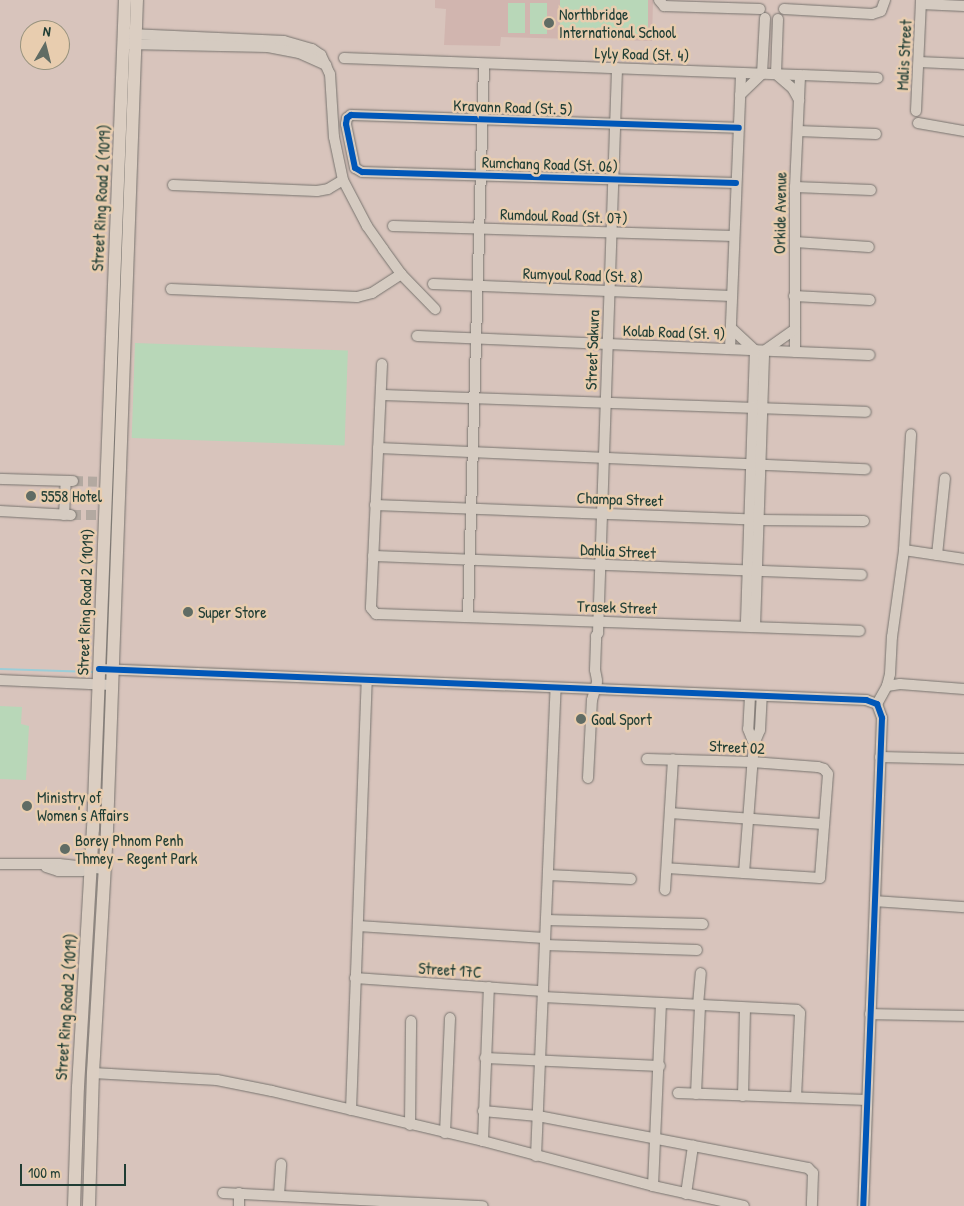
<!DOCTYPE html>
<html>
<head>
<meta charset="utf-8">
<style>
  body { margin:0 }
  #map { position:relative; width:964px; height:1206px; overflow:hidden; background:#d8c4bc; font-family:"Patrick Hand",sans-serif }
  div>[style] { position:absolute }
  .built>* { inset:0; background:#d1b5af }
  .green>* { inset:0; background:#b8d7b8; transform-origin:0 0 }
  .stream>* { height:2px; margin:-1px; padding:0 1px; transform-origin:1px; border-radius:1px; background:#9ccdd7 }
  .minor-tunnel>* { height:10px; margin-top:-5px; transform-origin:0; background:repeating-linear-gradient(90deg,#b3a9a1 0 10px,transparent 0 15px) }
  .roads { filter:drop-shadow(0 0 1px #78746f) drop-shadow(0 0 1px #78746f) }
  .minor>* { height:10px; margin:-5px; padding:0 5px; transform-origin:5px; border-radius:5px; background:#d5cbc1 }
  .major>* { height:12px; margin:-6px; padding:0 6px; transform-origin:6px; border-radius:6px; background:#dbcec2 }
  .cycleway>* { height:6px; margin:-3px; padding:0 3px; transform-origin:3px; border-radius:3px; background:#0057b8 }
  .dots>* { width:14px; height:14px; translate:-50% -50%; box-sizing:border-box; border:2px solid #e8cdaf; border-radius:50% }
  span { translate:-50% -50%; white-space:nowrap; text-align:center; line-height:1.15; -webkit-text-stroke:5px #e8cdaf; paint-order:stroke }
  .poi-label { font-size:16px; color:#1f3d34 }
  .left { translate:0 -50%; text-align:left }
  .street-label { font-size:16px; color:#1f3d34 }
  .north { position:absolute; left:20px; top:20px; width:50px; height:50px; box-sizing:border-box; background:#e8cdaf; border:1px solid #98937e; border-radius:50%; rotate:8deg; font-size:14px; font-weight:700; line-height:20px; text-align:center; color:#1f3d34 }
  .north::after { content:''; display:block; margin:auto; width:18px; height:22px; background:#606c64; clip-path:polygon(50% 0,100% 100%,50% 72%,0 100%) }
  .scale { position:absolute; left:20px; top:1164px; width:106px; height:22px; box-sizing:border-box; border:2px solid #1f3d34; border-top:0; padding-left:6px; font-size:15px; line-height:18px; white-space:nowrap; color:#1f3d34; -webkit-text-stroke:4px #e8cdaf; paint-order:stroke }
</style>
</head>
<body>
<div id="map">
  <div class="built">
    <div style="clip-path:polygon(435px 0,653px 0,652px 41px,501px 37px,500px 46px,444px 45px,446px 9px,435px 8px)"></div>
  </div>
  <div class="green">
    <div style="left:560px;top:0;width:88px;height:34px"></div>
    <div style="left:508px;top:3px;width:17px;height:30px"></div>
    <div style="left:530px;top:3px;width:17px;height:31px"></div>
    <div style="left:135px;top:343px;width:213px;height:95px;rotate:2deg"></div>
    <div style="clip-path:polygon(0 706px,22px 707px,21px 724px,29px 726px,26px 780px,0 779px)"></div>
  </div>
  <div class="stream">
    <div style="left:0;top:669px;width:93px;rotate:1.8deg"></div>
  </div>
  <div class="minor-tunnel">
    <div style="left:73px;top:481px;width:24px;rotate:2deg"></div>
    <div style="left:71px;top:515px;width:25px"></div>
  </div>
  <div class="roads">
    <div class="minor">
      <div style="left:659px;top:0;width:8px;rotate:50deg"></div>
      <div style="left:664px;top:6px;width:96px;rotate:1.8deg"></div>
      <div style="left:921px;top:4px;width:43px;rotate:2.7deg"></div>
      <div style="left:784px;top:9px;width:88px;rotate:3.3deg"></div>
      <div style="left:872px;top:14px;width:9px;rotate:-18deg"></div>
      <div style="left:881px;top:11px;width:12px;rotate:-70deg"></div>
      <div style="left:778px;top:19px;width:55px;rotate:92.1deg"></div>
      <div style="left:776px;top:74px;width:23px;rotate:41deg"></div>
      <div style="left:793px;top:89px;width:13px;rotate:61deg"></div>
      <div style="left:130px;top:34px;width:154px;rotate:2.6deg"></div>
      <div style="left:284px;top:41px;width:29px;rotate:16deg"></div>
      <div style="left:312px;top:49px;width:11px;rotate:34deg"></div>
      <div style="left:321px;top:55px;width:21px;rotate:65deg"></div>
      <div style="left:330px;top:74px;width:63px;rotate:86.4deg"></div>
      <div style="left:334px;top:137px;width:44px;rotate:78.2deg"></div>
      <div style="left:343px;top:180px;width:52px;rotate:62.4deg"></div>
      <div style="left:367px;top:226px;width:28px;rotate:55deg"></div>
      <div style="left:383px;top:249px;width:31px;rotate:54deg"></div>
      <div style="left:401px;top:274px;width:49px;rotate:45.8deg"></div>
      <div style="left:128px;top:44px;width:140px;rotate:1.2deg"></div>
      <div style="left:268px;top:47px;width:32px;rotate:11deg"></div>
      <div style="left:299px;top:53px;width:30px;rotate:24deg"></div>
      <div style="left:344px;top:58px;width:534px;rotate:2.14deg"></div>
      <div style="left:919px;top:62px;width:45px;rotate:2.5deg"></div>
      <div style="left:740px;top:95px;width:30px;rotate:-44deg"></div>
      <div style="left:762px;top:74px;width:56px;rotate:-86.9deg"></div>
      <div style="left:916px;top:111px;width:111px;rotate:-87.4deg"></div>
      <div style="left:918px;top:123px;width:47px;rotate:9.9deg"></div>
      <div style="left:798px;top:131px;width:78px;rotate:2.2deg"></div>
      <div style="left:736px;top:183px;width:374px;rotate:-178.3deg"></div>
      <div style="left:362px;top:172px;width:8px;rotate:-150deg"></div>
      <div style="left:355px;top:168px;width:45px;rotate:-101.6deg"></div>
      <div style="left:346px;top:124px;width:6px;rotate:-81deg"></div>
      <div style="left:347px;top:118px;width:5px;rotate:-37deg"></div>
      <div style="left:351px;top:115px;width:388px;rotate:1.9deg"></div>
      <div style="left:173px;top:185px;width:144px;rotate:2.4deg"></div>
      <div style="left:317px;top:191px;width:11px;rotate:-10deg"></div>
      <div style="left:328px;top:189px;width:17px;rotate:-31deg"></div>
      <div style="left:795px;top:187px;width:76px;rotate:2.3deg"></div>
      <div style="left:393px;top:226px;width:341px;rotate:1.7deg"></div>
      <div style="left:795px;top:242px;width:74px;rotate:3.9deg"></div>
      <div style="left:433px;top:284px;width:299px;rotate:2.3deg"></div>
      <div style="left:171px;top:289px;width:186px;rotate:2.5deg"></div>
      <div style="left:357px;top:297px;width:16px;rotate:-15deg"></div>
      <div style="left:372px;top:293px;width:35px;rotate:-33deg"></div>
      <div style="left:794px;top:296px;width:76px;rotate:3deg"></div>
      <div style="left:731px;top:328px;width:33px;rotate:43deg"></div>
      <div style="left:755px;top:350px;width:276px;rotate:91.9deg"></div>
      <div style="left:417px;top:336px;width:453px;rotate:2.4deg"></div>
      <div style="left:730px;top:349px;width:276px;rotate:-87.7deg"></div>
      <div style="left:795px;top:352px;width:165px;rotate:-90deg"></div>
      <div style="left:795px;top:187px;width:112px;rotate:-87.4deg"></div>
      <div style="left:382px;top:364px;width:244px;rotate:92.6deg"></div>
      <div style="left:371px;top:608px;width:8px;rotate:50deg"></div>
      <div style="left:376px;top:614px;width:484px;rotate:2deg"></div>
      <div style="left:381px;top:395px;width:485px;rotate:2deg"></div>
      <div style="left:378px;top:448px;width:488px;rotate:2.5deg"></div>
      <div style="left:0;top:479px;width:73px;rotate:1.6deg"></div>
      <div style="left:375px;top:505px;width:384px;rotate:2.2deg"></div>
      <div style="left:759px;top:520px;width:105px;rotate:0.5deg"></div>
      <div style="left:0;top:511px;width:71px;rotate:3.2deg"></div>
      <div style="left:64px;top:515px;width:33px;rotate:-87deg"></div>
      <div style="left:904px;top:550px;width:61px;rotate:8.5deg"></div>
      <div style="left:937px;top:555px;width:77px;rotate:-84.1deg"></div>
      <div style="left:373px;top:556px;width:489px;rotate:2.2deg"></div>
      <div style="left:468px;top:617px;width:553px;rotate:-88.34deg"></div>
      <div style="left:755px;top:627px;width:276px;rotate:-88.1deg"></div>
      <div style="left:764px;top:351px;width:38px;rotate:-35deg"></div>
      <div style="left:99px;top:669px;width:768px;rotate:2.31deg"></div>
      <div style="left:866px;top:700px;width:12px;rotate:20deg"></div>
      <div style="left:877px;top:704px;width:15px;rotate:70deg"></div>
      <div style="left:882px;top:718px;width:488px;rotate:92.2deg"></div>
      <div style="left:0;top:680px;width:112px;rotate:2.6deg"></div>
      <div style="left:597px;top:680px;width:10px;rotate:-101deg"></div>
      <div style="left:595px;top:670px;width:34px;rotate:-88deg"></div>
      <div style="left:596px;top:636px;width:4px;rotate:-56deg"></div>
      <div style="left:598px;top:633px;width:565px;rotate:-88.07deg"></div>
      <div style="left:887px;top:686px;width:13px;rotate:-9deg"></div>
      <div style="left:900px;top:684px;width:64px;rotate:4.5deg"></div>
      <div style="left:750px;top:696px;width:33px;rotate:93deg"></div>
      <div style="left:748px;top:729px;width:16px;rotate:68deg"></div>
      <div style="left:877px;top:704px;width:21px;rotate:-61deg"></div>
      <div style="left:887px;top:686px;width:12px;rotate:-76deg"></div>
      <div style="left:890px;top:674px;width:37px;rotate:-87deg"></div>
      <div style="left:892px;top:637px;width:88px;rotate:-82.1deg"></div>
      <div style="left:904px;top:550px;width:116px;rotate:-86.5deg"></div>
      <div style="left:880px;top:757px;width:84px;rotate:1.4deg"></div>
      <div style="left:647px;top:759px;width:105px;rotate:1.6deg"></div>
      <div style="left:752px;top:762px;width:66px;rotate:4.3deg"></div>
      <div style="left:818px;top:767px;width:6px;rotate:18deg"></div>
      <div style="left:824px;top:769px;width:6px;rotate:51deg"></div>
      <div style="left:828px;top:774px;width:104px;rotate:94.4deg"></div>
      <div style="left:820px;top:878px;width:153px;rotate:-176.3deg"></div>
      <div style="left:588px;top:778px;width:78px;rotate:-87.1deg"></div>
      <div style="left:592px;top:700px;width:18px;rotate:-74deg"></div>
      <div style="left:670px;top:813px;width:153px;rotate:4.1deg"></div>
      <div style="left:0;top:864px;width:59px"></div>
      <div style="left:59px;top:864px;width:46px;rotate:6.2deg"></div>
      <div style="left:46px;top:867px;width:13px;rotate:18deg"></div>
      <div style="left:58px;top:871px;width:25px"></div>
      <div style="left:744px;top:873px;width:129px;rotate:-85.6deg"></div>
      <div style="left:754px;top:744px;width:15px;rotate:-67deg"></div>
      <div style="left:760px;top:730px;width:34px;rotate:-87deg"></div>
      <div style="left:548px;top:875px;width:83px;rotate:2.8deg"></div>
      <div style="left:665px;top:890px;width:131px;rotate:-86.5deg"></div>
      <div style="left:875px;top:901px;width:89px;rotate:3.9deg"></div>
      <div style="left:546px;top:920px;width:157px;rotate:1.5deg"></div>
      <div style="left:358px;top:926px;width:187px;rotate:3.7deg"></div>
      <div style="left:545px;top:945px;width:152px;rotate:1.9deg"></div>
      <div style="left:355px;top:978px;width:188px;rotate:4deg"></div>
      <div style="left:543px;top:997px;width:254px;rotate:2.9deg"></div>
      <div style="left:797px;top:1010px;width:4px;rotate:45deg"></div>
      <div style="left:800px;top:1013px;width:84px;rotate:92.7deg"></div>
      <div style="left:698px;top:1005px;width:32px;rotate:-85deg"></div>
      <div style="left:870px;top:1014px;width:94px;rotate:1.2deg"></div>
      <div style="left:485px;top:1058px;width:175px;rotate:2.6deg"></div>
      <div style="left:93px;top:1073px;width:124px;rotate:3.2deg"></div>
      <div style="left:217px;top:1080px;width:56px;rotate:11.3deg"></div>
      <div style="left:272px;top:1091px;width:217px;rotate:13.3deg"></div>
      <div style="left:483px;top:1141px;width:176px;rotate:14.8deg"></div>
      <div style="left:653px;top:1186px;width:93px;rotate:12.4deg"></div>
      <div style="left:678px;top:1093px;width:189px;rotate:2.1deg"></div>
      <div style="left:696px;top:1094px;width:89px;rotate:-87.4deg"></div>
      <div style="left:743px;top:1096px;width:88px;rotate:-88.7deg"></div>
      <div style="left:351px;top:1110px;width:430px;rotate:-87.9deg"></div>
      <div style="left:483px;top:1111px;width:55px;rotate:5.2deg"></div>
      <div style="left:538px;top:1116px;width:275px;rotate:10.9deg"></div>
      <div style="left:808px;top:1168px;width:7px;rotate:45deg"></div>
      <div style="left:813px;top:1173px;width:33px;rotate:92deg"></div>
      <div style="left:410px;top:1125px;width:104px;rotate:-89.4deg"></div>
      <div style="left:445px;top:1133px;width:115px;rotate:-87.5deg"></div>
      <div style="left:483px;top:1141px;width:154px;rotate:-87.8deg"></div>
      <div style="left:536px;top:1156px;width:468px;rotate:-87.6deg"></div>
      <div style="left:653px;top:1186px;width:183px;rotate:-87.5deg"></div>
      <div style="left:223px;top:1193px;width:260px;rotate:2.9deg"></div>
      <div style="left:239px;top:1193px;width:13px;rotate:90deg"></div>
      <div style="left:686px;top:1194px;width:49px;rotate:-81.7deg"></div>
      <div style="left:279px;top:1195px;width:31px;rotate:-86deg"></div>
    </div>
    <div class="major">
      <div style="left:74px;top:1206px;width:119px;rotate:-88.1deg"></div>
      <div style="left:78px;top:1087px;width:258px;rotate:-86.7deg"></div>
      <div style="left:93px;top:829px;width:830px;rotate:-87.79deg"></div>
      <div style="left:89px;top:1206px;width:133px;rotate:-88.3deg"></div>
      <div style="left:93px;top:1073px;width:244px;rotate:-86.7deg"></div>
      <div style="left:107px;top:829px;width:830px;rotate:-87.93deg"></div>
    </div>
  </div>
  <div class="cycleway">
    <div style="left:736px;top:183px;width:374px;rotate:-178.3deg"></div>
    <div style="left:362px;top:172px;width:8px;rotate:-150deg"></div>
    <div style="left:355px;top:168px;width:45px;rotate:-101.6deg"></div>
    <div style="left:346px;top:124px;width:6px;rotate:-81deg"></div>
    <div style="left:347px;top:118px;width:5px;rotate:-37deg"></div>
    <div style="left:351px;top:115px;width:388px;rotate:1.9deg"></div>
    <div style="left:99px;top:669px;width:768px;rotate:2.31deg"></div>
    <div style="left:866px;top:700px;width:12px;rotate:20deg"></div>
    <div style="left:877px;top:704px;width:15px;rotate:70deg"></div>
    <div style="left:882px;top:718px;width:488px;rotate:92.2deg"></div>
  </div>
  <div class="dots">
    <div style="left:549px;top:23px;background:#606c64"></div>
    <div style="left:31px;top:496px;background:#606c64"></div>
    <div style="left:188px;top:612px;background:#606c64"></div>
    <div style="left:581px;top:719px;background:#606c64"></div>
    <div style="left:27px;top:806px;background:#606c64"></div>
    <div style="left:65px;top:849px;background:#606c64"></div>
  </div>
  <div class="poi-label">
    <span class="left" style="left:559px;top:23px">Northbridge<br>International School</span>
    <span class="left" style="left:41px;top:496px">5558 Hotel</span>
    <span class="left" style="left:198px;top:612px">Super Store</span>
    <span class="left" style="left:591px;top:719px">Goal Sport</span>
    <span class="left" style="left:37px;top:806px">Ministry of<br>Women's Affairs</span>
    <span class="left" style="left:75px;top:849px">Borey Phnom Penh<br>Thmey - Regent Park</span>
  </div>
  <div class="street-label">
    <span style="left:642px;top:54px;rotate:2deg">Lyly Road (St. 4)</span>
    <span style="left:904px;top:55px;rotate:-87deg">Malis Street</span>
    <span style="left:513px;top:107px;rotate:2deg">Kravann Road (St. 5)</span>
    <span style="left:550px;top:164px;rotate:2deg">Rumchang Road (St. 06)</span>
    <span style="left:101px;top:198px;rotate:-87deg">Street Ring Road 2 (1019)</span>
    <span style="left:780px;top:213px;rotate:-89deg">Orkide Avenue</span>
    <span style="left:564px;top:216px;rotate:2deg">Rumdoul Road (St. 07)</span>
    <span style="left:583px;top:275px;rotate:2deg">Rumyoul Road (St. 8)</span>
    <span style="left:674px;top:332px;rotate:2deg">Kolab Road (St. 9)</span>
    <span style="left:592px;top:350px;rotate:-88deg">Street Sakura</span>
    <span style="left:620px;top:499px;rotate:2deg">Champa Street</span>
    <span style="left:618px;top:551px;rotate:3deg">Dahlia Street</span>
    <span style="left:85px;top:602px;rotate:-88deg">Street Ring Road 2 (1019)</span>
    <span style="left:617px;top:607px;rotate:2deg">Trasek Street</span>
    <span style="left:737px;top:747px;rotate:3deg">Street 02</span>
    <span style="left:450px;top:970px;rotate:4deg">Street 17C</span>
    <span style="left:66px;top:1007px;rotate:-86deg">Street Ring Road 2 (1019)</span>
  </div>
  <div class="north">N</div>
  <div class="scale">100 m</div>
</div>
</body>
</html>
